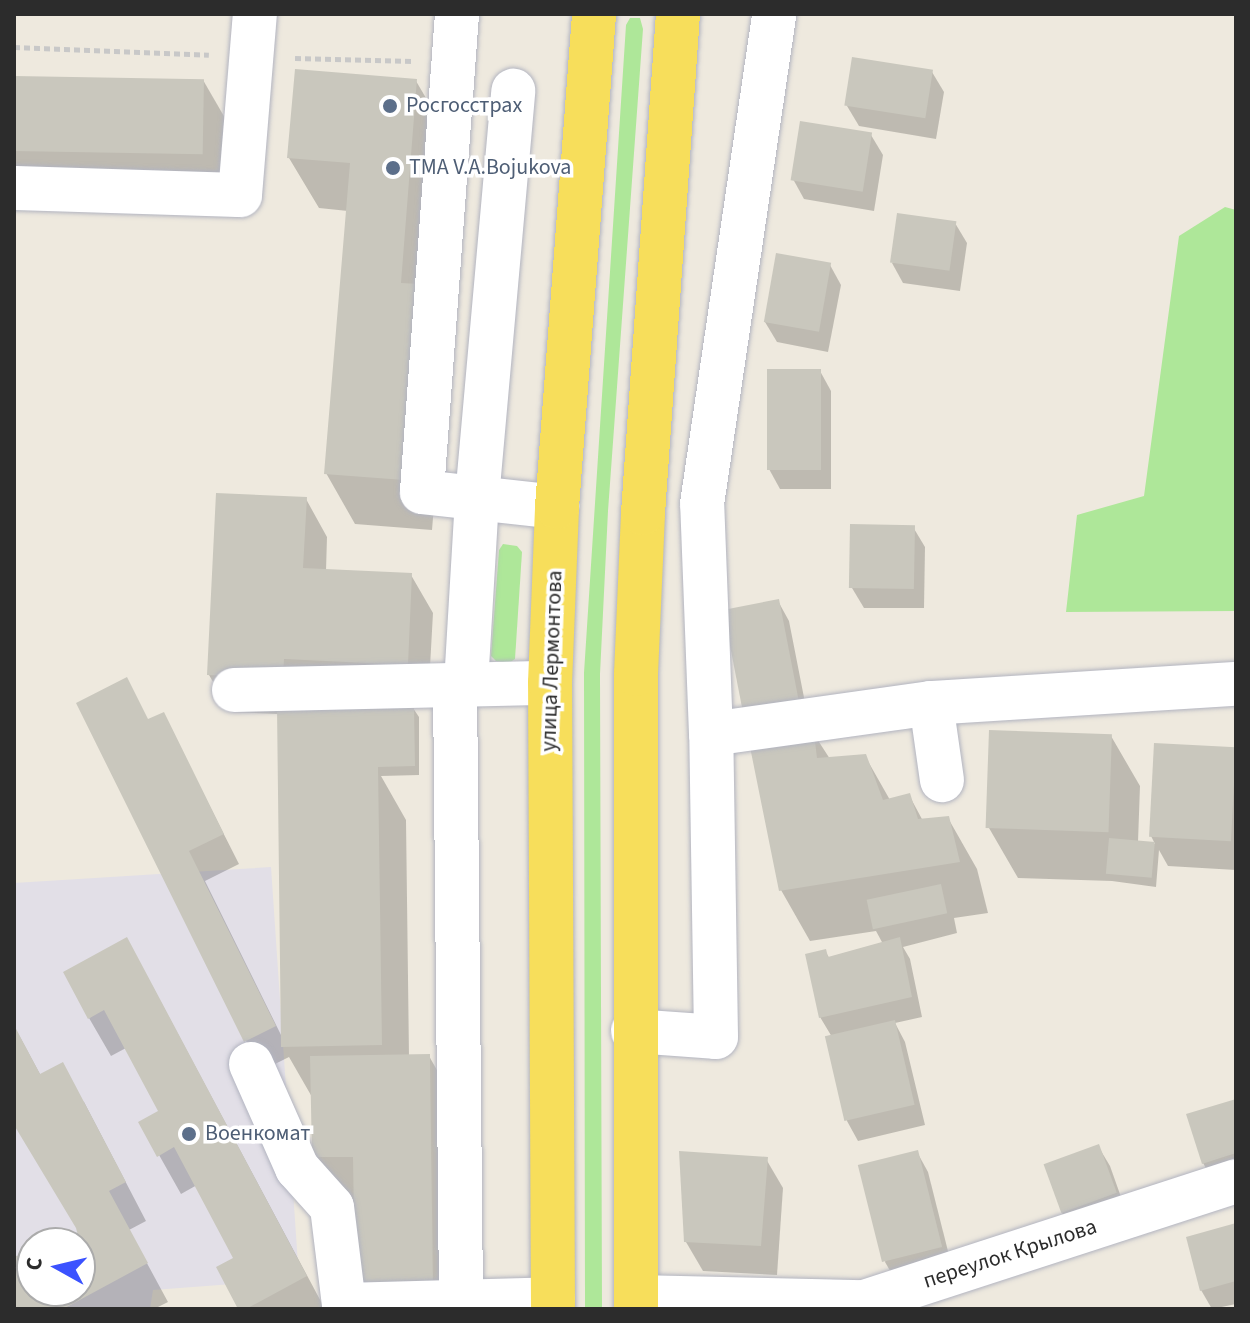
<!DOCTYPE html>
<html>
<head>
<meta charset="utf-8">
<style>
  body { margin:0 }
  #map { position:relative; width:1250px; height:1323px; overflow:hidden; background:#eee9de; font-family:"Source Sans 3",sans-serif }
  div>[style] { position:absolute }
  .industrial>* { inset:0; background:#e2dfe7 }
  .green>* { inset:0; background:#aee799 }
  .shadow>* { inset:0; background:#0003 }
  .building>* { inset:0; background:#c9c7bd; transform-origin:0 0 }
  .path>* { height:5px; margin-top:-2.5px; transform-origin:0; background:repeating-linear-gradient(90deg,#c8c8c8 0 6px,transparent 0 10px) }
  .roads { filter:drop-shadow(0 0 2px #b2b4c0) drop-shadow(0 0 2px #b2b4c0) }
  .minor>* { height:44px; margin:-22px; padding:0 22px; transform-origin:22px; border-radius:22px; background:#fff }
  .major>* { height:44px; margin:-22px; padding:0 22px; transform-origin:22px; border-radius:22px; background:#f7de5b }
  .dots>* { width:22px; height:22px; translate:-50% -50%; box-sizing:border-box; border:4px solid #fff; border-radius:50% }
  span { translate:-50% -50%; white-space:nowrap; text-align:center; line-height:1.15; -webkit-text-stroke:7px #fff; paint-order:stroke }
  .service-label { font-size:22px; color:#4e5e75 }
  .left { translate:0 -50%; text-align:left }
  .street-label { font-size:22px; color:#2c2c2c }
  .frame { position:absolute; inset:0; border:16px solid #2c2c2c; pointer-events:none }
  .north { position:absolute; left:16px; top:1227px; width:80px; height:80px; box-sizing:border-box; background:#fff; border:2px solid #ababab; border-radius:50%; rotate:278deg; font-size:22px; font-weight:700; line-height:32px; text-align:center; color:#2c2c2c }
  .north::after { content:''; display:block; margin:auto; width:28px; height:36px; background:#3b52ff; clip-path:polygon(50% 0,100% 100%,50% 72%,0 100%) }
</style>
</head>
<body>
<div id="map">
  <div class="industrial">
    <div style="clip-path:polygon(evenodd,271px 867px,299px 1279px,153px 1290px,150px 1309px,14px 1309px,14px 883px,271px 867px,32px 1243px,80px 1243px,80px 1291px,32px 1291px,32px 1243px)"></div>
  </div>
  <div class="green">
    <div style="clip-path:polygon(630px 18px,640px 18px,643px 29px,608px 511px,600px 674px,602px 1309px,585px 1309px,584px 673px,626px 25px)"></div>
    <div style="clip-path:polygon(1225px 207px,1236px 210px,1236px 611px,1066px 612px,1077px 515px,1144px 496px,1179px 236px)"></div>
    <div style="clip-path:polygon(503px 544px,517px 546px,522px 552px,515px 659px,509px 663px,496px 661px,491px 656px,499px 550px)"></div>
  </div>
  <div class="shadow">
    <div style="clip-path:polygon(932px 72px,944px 92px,936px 139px,859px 126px,847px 106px)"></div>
    <div style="clip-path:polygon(14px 78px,203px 80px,225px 118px,223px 193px,14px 188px)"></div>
    <div style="clip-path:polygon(416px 81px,446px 132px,448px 336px,432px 530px,355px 524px,326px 473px,348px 211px,319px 208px,289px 158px)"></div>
    <div style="clip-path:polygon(871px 135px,883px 155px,874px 211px,804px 199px,793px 179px)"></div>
    <div style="clip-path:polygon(955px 223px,967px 243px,960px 291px,903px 283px,892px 263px)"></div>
    <div style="clip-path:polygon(830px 265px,841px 285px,828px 352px,777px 342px,765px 322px)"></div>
    <div style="clip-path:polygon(820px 371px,831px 391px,831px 489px,780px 489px,769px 469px)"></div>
    <div style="clip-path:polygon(306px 499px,327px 537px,326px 571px,411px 575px,433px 613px,428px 703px,413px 708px,419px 717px,419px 775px,381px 776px,406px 820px,409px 1056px,429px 1056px,458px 1107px,461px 1309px,370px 1309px,314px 1157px,312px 1097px,289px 1057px,263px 1070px,246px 1041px,149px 721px,163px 714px,239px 864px,205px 881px,283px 1039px,279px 714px,231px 712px,209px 675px)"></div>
    <div style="clip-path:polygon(913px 527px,925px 547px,924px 608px,864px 608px,852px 588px)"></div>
    <div style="clip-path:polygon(778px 601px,789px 621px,810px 728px,830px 759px,865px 756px,890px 800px,909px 795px,923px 821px,948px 818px,977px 869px,988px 913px,954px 918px,957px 933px,903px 947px,910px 959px,922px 1017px,895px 1023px,905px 1042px,925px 1125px,858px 1141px,847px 1121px,832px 1037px,820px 1017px,825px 951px,830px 959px,883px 944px,876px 931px,810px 941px,781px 890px)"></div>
    <div style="clip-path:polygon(1111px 736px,1140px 786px,1138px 842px,1155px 844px,1151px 836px,1236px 749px,1236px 870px,1168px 866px,1159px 850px,1156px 887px,1112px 881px,1018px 878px,989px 828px)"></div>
    <div style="clip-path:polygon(148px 978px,325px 1309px,240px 1309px,236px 1259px,197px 1185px,181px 1194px,141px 1123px,161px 1112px,126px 1048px,111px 1056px,89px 1018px)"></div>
    <div style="clip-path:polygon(14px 1026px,41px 1076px,84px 1102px,146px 1221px,129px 1230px,168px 1302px,154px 1309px,14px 1309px,14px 1258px,32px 1257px,32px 1291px,80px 1291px,81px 1251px,78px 1229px,14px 1123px)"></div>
    <div style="clip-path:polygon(1236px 1101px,1236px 1177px,1215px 1183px,1203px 1163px)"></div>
    <div style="clip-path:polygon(1098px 1146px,1110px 1166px,1127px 1214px,1074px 1233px,1062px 1213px)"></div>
    <div style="clip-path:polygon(917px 1152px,928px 1172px,952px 1267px,896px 1281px,885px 1262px)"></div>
    <div style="clip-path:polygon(766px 1159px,783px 1188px,777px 1275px,703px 1271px,686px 1242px)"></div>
    <div style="clip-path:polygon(1236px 1225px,1236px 1304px,1212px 1309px,1201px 1290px)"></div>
  </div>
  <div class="building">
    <div style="left:852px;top:57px;width:82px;height:49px;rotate:9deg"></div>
    <div style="clip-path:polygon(295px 69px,417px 79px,401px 283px,420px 284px,404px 480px,324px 474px,350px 163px,287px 158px)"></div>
    <div style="left:14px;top:76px;width:190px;height:75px;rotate:1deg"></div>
    <div style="left:800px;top:121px;width:73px;height:60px;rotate:9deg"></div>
    <div style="left:897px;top:213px;width:60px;height:50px;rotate:8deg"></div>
    <div style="left:776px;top:253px;width:56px;height:70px;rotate:10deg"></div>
    <div style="left:767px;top:369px;width:54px;height:101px"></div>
    <div style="clip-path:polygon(216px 493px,307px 497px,303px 568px,412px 573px,408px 665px,284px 659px,283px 678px,207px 675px)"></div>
    <div style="left:850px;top:524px;width:65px;height:64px;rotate:1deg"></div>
    <div style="left:779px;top:599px;width:112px;height:57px;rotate:79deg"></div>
    <div style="clip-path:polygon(127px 677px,148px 719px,164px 712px,224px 834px,189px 851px,276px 1026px,244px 1042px,76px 703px)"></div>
    <div style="clip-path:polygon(414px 706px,415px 766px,378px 767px,382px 1045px,281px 1047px,277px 708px)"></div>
    <div style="clip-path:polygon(813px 725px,817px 758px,866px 754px,883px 800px,910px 793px,918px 819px,949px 816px,960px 862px,779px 891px,749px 742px)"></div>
    <div style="left:989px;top:730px;width:123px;height:98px;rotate:2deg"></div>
    <div style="left:1154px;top:743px;width:82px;height:94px;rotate:3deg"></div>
    <div style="left:1109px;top:838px;width:46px;height:36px;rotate:5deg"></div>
    <div style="left:941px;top:884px;width:30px;height:76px;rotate:78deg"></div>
    <div style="clip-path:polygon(127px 937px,307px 1276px,246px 1309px,238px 1309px,216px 1267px,233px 1258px,174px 1147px,157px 1157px,138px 1122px,158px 1111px,104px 1010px,88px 1019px,63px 972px)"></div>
    <div style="clip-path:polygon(900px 937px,912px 997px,819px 1018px,805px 954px,826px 949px,828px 957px)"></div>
    <div style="left:895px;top:1020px;width:87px;height:72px;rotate:77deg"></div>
    <div style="clip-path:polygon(14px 1025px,40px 1074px,63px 1062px,126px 1182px,109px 1191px,148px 1263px,63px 1309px,14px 1309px,14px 1256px,32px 1255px,32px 1291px,80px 1291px,80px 1243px,76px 1228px,14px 1125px)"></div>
    <div style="clip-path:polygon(430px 1054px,433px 1286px,355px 1287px,353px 1157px,312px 1157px,310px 1056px)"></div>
    <div style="clip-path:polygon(1236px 1099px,1236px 1153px,1202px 1164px,1186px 1114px)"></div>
    <div style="left:1099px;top:1144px;width:52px;height:59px;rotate:70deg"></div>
    <div style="left:918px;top:1150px;width:100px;height:62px;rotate:76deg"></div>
    <div style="clip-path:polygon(679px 1151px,768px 1157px,761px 1246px,684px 1242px)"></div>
    <div style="clip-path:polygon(1236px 1223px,1236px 1281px,1200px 1291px,1186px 1237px)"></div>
  </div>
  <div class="path">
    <div style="left:14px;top:47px;width:195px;rotate:2.3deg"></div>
    <div style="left:295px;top:58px;width:118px;rotate:1.5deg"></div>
  </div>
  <div class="roads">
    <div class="minor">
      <div style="left:457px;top:14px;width:479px;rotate:94.2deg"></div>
      <div style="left:422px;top:492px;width:136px;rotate:6.3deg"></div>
      <div style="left:14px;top:188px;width:226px;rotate:1.8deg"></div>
      <div style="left:240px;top:195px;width:182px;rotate:-85.3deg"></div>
      <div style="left:466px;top:684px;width:186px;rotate:-86.6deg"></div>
      <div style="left:477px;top:498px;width:409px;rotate:-84.9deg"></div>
      <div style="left:455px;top:685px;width:617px;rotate:89.44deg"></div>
      <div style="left:234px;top:690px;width:316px;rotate:-1.3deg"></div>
      <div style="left:931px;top:703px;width:78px;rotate:81.9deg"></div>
      <div style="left:711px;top:734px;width:222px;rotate:-8deg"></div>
      <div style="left:931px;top:703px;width:306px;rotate:-3.6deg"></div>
      <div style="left:633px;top:1031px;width:83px;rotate:4.1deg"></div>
      <div style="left:716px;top:1037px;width:303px;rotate:-90.9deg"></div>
      <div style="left:711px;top:734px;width:230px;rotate:-92.2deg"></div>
      <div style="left:702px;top:504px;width:495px;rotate:-81.6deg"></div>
      <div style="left:251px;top:1064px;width:114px;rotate:66.1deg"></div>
      <div style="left:297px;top:1168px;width:52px;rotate:48.1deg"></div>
      <div style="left:332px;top:1207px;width:99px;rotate:83deg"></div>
      <div style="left:344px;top:1305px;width:209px;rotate:-1.6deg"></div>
      <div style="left:636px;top:1297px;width:228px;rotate:1.3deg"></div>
      <div style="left:864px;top:1302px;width:391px;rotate:-18deg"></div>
    </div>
    <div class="major">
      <div style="left:553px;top:1309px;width:626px;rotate:-90.27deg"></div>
      <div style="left:550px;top:683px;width:176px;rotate:-87.7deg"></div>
      <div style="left:557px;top:507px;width:494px;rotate:-85.7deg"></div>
      <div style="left:636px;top:1309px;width:635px;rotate:-90deg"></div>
      <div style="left:636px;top:674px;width:161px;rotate:-87.5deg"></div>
      <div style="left:643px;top:513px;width:500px;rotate:-85.99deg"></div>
    </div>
  </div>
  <div class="dots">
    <div style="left:390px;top:106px;background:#5c6f8a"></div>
    <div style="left:393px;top:168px;background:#5c6f8a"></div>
    <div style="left:189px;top:1134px;background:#5c6f8a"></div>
  </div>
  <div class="service-label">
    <span class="left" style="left:406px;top:106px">Росгосстрах</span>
    <span class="left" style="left:409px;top:168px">TMA V.A.Bojukova</span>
    <span class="left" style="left:205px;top:1134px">Военкомат</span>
  </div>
  <div class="street-label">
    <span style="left:552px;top:661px;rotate:-88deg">улица Лермонтова</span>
    <span style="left:1010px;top:1254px;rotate:-18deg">переулок Крылова</span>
  </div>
  <div class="frame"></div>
  <div class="north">С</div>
</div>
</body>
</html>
